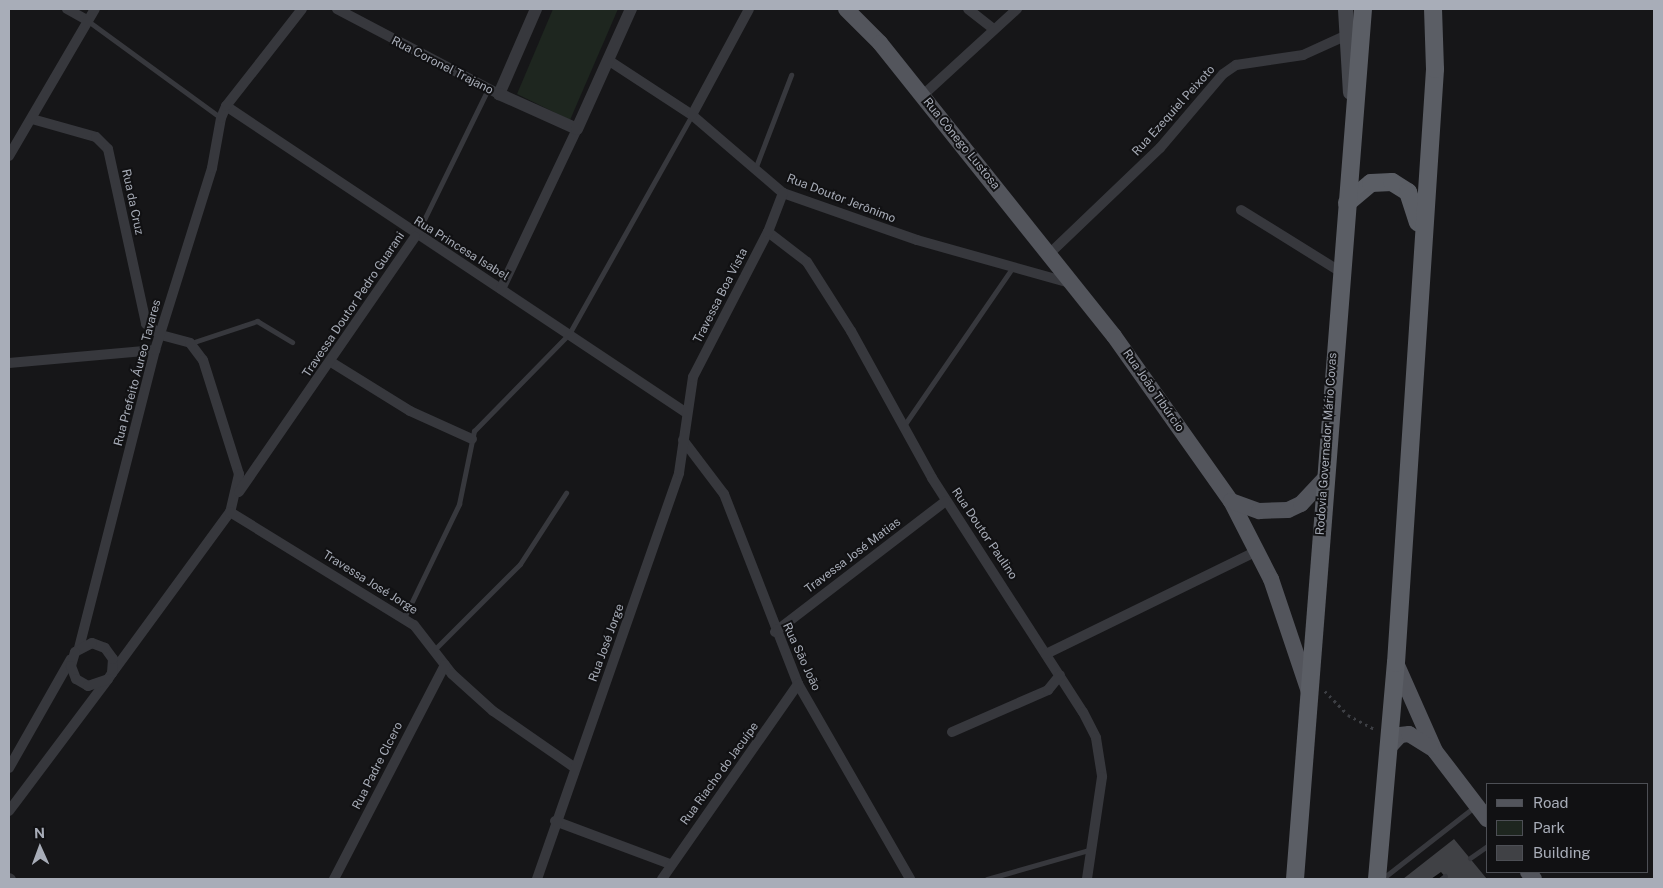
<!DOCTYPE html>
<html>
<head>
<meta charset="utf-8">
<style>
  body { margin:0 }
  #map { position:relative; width:1663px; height:888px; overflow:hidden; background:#161618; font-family:"Public Sans",sans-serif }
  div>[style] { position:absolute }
  .green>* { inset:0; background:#1e261f }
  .shadow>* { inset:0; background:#0007 }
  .building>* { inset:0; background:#404145 }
  .path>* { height:2.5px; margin-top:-1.25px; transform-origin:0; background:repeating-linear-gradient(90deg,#3d3f44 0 2.5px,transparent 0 6.5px) }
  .service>* { height:5px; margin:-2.5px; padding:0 2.5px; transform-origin:2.5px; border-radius:2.5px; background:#37383d }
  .minor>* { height:10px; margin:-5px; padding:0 5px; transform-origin:5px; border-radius:5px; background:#37383d }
  .tertiary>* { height:12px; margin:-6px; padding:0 6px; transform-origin:6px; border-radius:6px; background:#37383d }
  .secondary>* { height:15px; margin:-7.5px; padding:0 7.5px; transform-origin:7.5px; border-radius:7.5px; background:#45474d }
  .primary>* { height:16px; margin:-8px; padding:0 8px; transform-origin:8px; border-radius:8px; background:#53555c }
  .trunk>* { height:18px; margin:-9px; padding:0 9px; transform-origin:9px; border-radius:9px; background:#5b5e65 }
  span { translate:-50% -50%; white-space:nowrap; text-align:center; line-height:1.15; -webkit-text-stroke:4px #111113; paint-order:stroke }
  .street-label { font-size:12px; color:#a8adb8 }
  .frame { position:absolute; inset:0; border:10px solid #a8adb8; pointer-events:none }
  .legend { position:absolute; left:1486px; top:783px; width:162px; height:90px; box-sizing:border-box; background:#111113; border:1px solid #4d4f55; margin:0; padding:6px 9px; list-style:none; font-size:15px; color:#a8adb8 }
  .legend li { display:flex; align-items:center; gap:10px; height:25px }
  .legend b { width:25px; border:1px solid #4d4f55 }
  .north { position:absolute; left:15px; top:823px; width:50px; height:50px; -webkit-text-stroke:4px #111113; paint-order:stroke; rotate:358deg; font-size:14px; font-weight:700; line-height:20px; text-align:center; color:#a8adb8 }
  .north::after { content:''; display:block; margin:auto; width:18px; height:22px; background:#a8adb8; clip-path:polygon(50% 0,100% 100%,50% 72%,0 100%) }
</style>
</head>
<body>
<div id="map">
  <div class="green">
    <div style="clip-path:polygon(553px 9px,618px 9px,570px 120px,517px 94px)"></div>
  </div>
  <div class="shadow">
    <div style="clip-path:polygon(1454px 840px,1487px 879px,1405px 879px)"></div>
  </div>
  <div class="building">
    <div style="clip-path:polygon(1454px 839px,1487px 879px,1447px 879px,1441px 872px,1431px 879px,1403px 879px)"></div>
  </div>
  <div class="path">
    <div style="left:1325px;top:691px;width:33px;rotate:46deg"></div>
    <div style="left:1348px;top:715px;width:32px;rotate:28deg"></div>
  </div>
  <div class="service">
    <div style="left:88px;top:21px;width:165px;rotate:36.1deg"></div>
    <div style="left:755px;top:169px;width:101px;rotate:-69deg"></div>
    <div style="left:417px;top:234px;width:159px;rotate:-63.9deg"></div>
    <div style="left:191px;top:343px;width:70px;rotate:-18.4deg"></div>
    <div style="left:257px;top:321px;width:41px;rotate:31deg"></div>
    <div style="left:905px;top:424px;width:191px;rotate:-55.5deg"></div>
    <div style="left:404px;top:618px;width:127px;rotate:-64.2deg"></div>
    <div style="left:459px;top:504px;width:75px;rotate:-78.4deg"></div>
    <div style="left:474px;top:431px;width:136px;rotate:-45.6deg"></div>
    <div style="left:569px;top:334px;width:251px;rotate:-60.7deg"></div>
    <div style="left:435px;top:649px;width:120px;rotate:-45deg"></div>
    <div style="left:520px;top:564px;width:85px;rotate:-57.1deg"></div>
    <div style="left:1470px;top:858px;width:21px;rotate:-35deg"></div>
    <div style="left:987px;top:879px;width:109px;rotate:-15.9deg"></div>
    <div style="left:1382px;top:879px;width:117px;rotate:-38deg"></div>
    <div style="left:1441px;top:879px;width:5px;rotate:-37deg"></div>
  </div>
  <div class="minor">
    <div style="left:67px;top:9px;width:23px;rotate:29deg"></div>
    <div style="left:337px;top:9px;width:183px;rotate:27.7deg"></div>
    <div style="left:968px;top:9px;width:33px;rotate:38deg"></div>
    <div style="left:608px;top:60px;width:100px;rotate:33.2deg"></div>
    <div style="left:692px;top:115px;width:120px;rotate:40.6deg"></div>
    <div style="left:783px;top:193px;width:142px;rotate:19.3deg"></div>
    <div style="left:917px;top:240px;width:159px;rotate:15.7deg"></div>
    <div style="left:922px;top:96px;width:129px;rotate:-42.5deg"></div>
    <div style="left:226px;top:106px;width:552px;rotate:33.69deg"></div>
    <div style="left:692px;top:115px;width:120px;rotate:-61.7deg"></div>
    <div style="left:32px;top:119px;width:66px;rotate:15.7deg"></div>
    <div style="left:96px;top:137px;width:17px;rotate:45deg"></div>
    <div style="left:108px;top:149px;width:179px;rotate:77.7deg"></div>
    <div style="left:146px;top:324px;width:19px;rotate:36deg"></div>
    <div style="left:161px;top:335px;width:30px;rotate:15deg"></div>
    <div style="left:190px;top:343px;width:21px;rotate:53deg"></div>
    <div style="left:203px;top:360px;width:120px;rotate:72.5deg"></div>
    <div style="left:239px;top:474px;width:39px;rotate:103deg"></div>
    <div style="left:230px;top:512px;width:200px;rotate:126.2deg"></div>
    <div style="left:9px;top:156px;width:170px;rotate:-59.7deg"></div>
    <div style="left:1241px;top:210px;width:118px;rotate:31.8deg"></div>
    <div style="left:768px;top:232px;width:49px;rotate:37.6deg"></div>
    <div style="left:807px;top:262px;width:82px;rotate:57.5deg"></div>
    <div style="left:851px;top:331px;width:168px;rotate:61.1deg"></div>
    <div style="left:932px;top:478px;width:278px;rotate:57.2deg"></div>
    <div style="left:1083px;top:712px;width:29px;rotate:63deg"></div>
    <div style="left:1096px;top:738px;width:39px;rotate:81deg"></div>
    <div style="left:1102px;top:777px;width:103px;rotate:98.4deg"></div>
    <div style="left:1048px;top:255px;width:155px;rotate:-43.7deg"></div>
    <div style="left:1160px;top:148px;width:97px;rotate:-49.6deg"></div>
    <div style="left:1223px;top:74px;width:16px;rotate:-35deg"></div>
    <div style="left:1236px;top:65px;width:68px;rotate:-8.5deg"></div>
    <div style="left:1303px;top:55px;width:48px;rotate:-24.4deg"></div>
    <div style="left:501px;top:289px;width:177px;rotate:-64.6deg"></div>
    <div style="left:331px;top:362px;width:93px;rotate:31.8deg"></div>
    <div style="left:410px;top:411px;width:68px;rotate:24.3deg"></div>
    <div style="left:9px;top:363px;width:147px;rotate:-5.1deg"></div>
    <div style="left:683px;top:440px;width:68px;rotate:52.8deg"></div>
    <div style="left:724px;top:494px;width:204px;rotate:68.7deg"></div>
    <div style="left:798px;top:684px;width:225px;rotate:60.1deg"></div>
    <div style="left:239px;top:492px;width:310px;rotate:-55.4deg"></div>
    <div style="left:230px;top:512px;width:216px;rotate:31.6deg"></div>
    <div style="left:414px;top:625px;width:62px;rotate:52.2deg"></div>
    <div style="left:452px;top:674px;width:55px;rotate:42.1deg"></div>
    <div style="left:493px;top:711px;width:98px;rotate:34.7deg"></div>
    <div style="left:775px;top:632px;width:215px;rotate:-37.5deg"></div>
    <div style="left:79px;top:648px;width:308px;rotate:-75.7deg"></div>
    <div style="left:155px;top:350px;width:191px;rotate:-72.6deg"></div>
    <div style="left:212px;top:168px;width:51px;rotate:-79.8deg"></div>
    <div style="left:221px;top:118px;width:13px;rotate:-67deg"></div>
    <div style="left:226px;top:106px;width:123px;rotate:-51.9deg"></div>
    <div style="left:1046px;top:654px;width:237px;rotate:-26deg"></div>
    <div style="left:952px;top:732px;width:105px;rotate:-23.6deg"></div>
    <div style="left:1048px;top:690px;width:19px;rotate:-51deg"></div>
    <div style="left:9px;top:768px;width:125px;rotate:-60.4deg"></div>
    <div style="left:9px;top:811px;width:165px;rotate:-53.1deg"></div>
    <div style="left:108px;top:679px;width:7px;rotate:-56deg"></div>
    <div style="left:112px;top:673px;width:14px;rotate:-86deg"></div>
    <div style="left:113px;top:659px;width:14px;rotate:-126deg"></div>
    <div style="left:105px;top:648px;width:14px;rotate:-159deg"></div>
    <div style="left:92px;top:643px;width:19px;rotate:152deg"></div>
    <div style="left:75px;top:652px;width:15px;rotate:106deg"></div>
    <div style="left:71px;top:666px;width:14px;rotate:69deg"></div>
    <div style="left:76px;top:679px;width:14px;rotate:30deg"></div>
    <div style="left:88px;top:686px;width:21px;rotate:-19deg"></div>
    <div style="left:555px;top:821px;width:123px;rotate:20.5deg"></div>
    <div style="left:9px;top:878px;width:2px;rotate:27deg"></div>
    <div style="left:334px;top:879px;width:241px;rotate:-62.6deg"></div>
    <div style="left:537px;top:879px;width:430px;rotate:-70.7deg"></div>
    <div style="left:679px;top:473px;width:97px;rotate:-81.7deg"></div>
    <div style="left:693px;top:377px;width:163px;rotate:-62.7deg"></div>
    <div style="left:768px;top:232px;width:42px;rotate:-69deg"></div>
    <div style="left:662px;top:879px;width:238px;rotate:-55.1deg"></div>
  </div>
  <div class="tertiary">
    <div style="left:536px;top:9px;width:93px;rotate:113.5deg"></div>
    <div style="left:499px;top:94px;width:85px;rotate:24.2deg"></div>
    <div style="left:577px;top:129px;width:132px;rotate:-65.8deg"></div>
  </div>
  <div class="secondary">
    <div style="left:1345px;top:9px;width:83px;rotate:86.6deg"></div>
  </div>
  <div class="primary">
    <div style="left:846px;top:9px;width:48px;rotate:45deg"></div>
    <div style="left:880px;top:43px;width:375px;rotate:51.4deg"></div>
    <div style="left:1114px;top:336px;width:202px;rotate:54.7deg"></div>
    <div style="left:1231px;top:501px;width:88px;rotate:62.9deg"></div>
    <div style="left:1271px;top:579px;width:119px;rotate:71.4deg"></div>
    <div style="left:1231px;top:501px;width:30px;rotate:20deg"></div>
    <div style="left:1259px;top:511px;width:29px;rotate:-2deg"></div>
    <div style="left:1288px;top:510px;width:14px;rotate:-25deg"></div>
    <div style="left:1301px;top:504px;width:33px;rotate:-47deg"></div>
    <div style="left:1396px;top:663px;width:96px;rotate:66.1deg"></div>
    <div style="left:1435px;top:751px;width:86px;rotate:52.6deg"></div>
    <div style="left:1389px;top:747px;width:16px;rotate:-47deg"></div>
    <div style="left:1400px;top:735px;width:9px;rotate:-6deg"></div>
    <div style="left:1409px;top:734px;width:26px;rotate:32deg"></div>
    <div style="left:1528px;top:872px;width:9px;rotate:49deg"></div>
  </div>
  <div class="trunk">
    <div style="left:1347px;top:203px;width:31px;rotate:-40deg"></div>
    <div style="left:1371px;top:183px;width:21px;rotate:-3deg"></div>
    <div style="left:1392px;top:182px;width:19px;rotate:32deg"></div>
    <div style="left:1408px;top:192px;width:32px;rotate:72deg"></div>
    <div style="left:1295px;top:879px;width:873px;rotate:-85.53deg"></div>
    <div style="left:1377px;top:879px;width:217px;rotate:-85deg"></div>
    <div style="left:1396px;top:663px;width:595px;rotate:-86.24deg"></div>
    <div style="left:1435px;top:69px;width:60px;rotate:-91.9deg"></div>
  </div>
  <div class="street-label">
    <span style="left:442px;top:66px;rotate:27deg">Rua Coronel Trajano</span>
    <span style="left:1174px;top:111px;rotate:-48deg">Rua Ezequiel Peixoto</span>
    <span style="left:961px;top:144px;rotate:51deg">Rua Cônego Lustosa</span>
    <span style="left:841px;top:199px;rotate:21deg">Rua Doutor Jerônimo</span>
    <span style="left:132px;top:202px;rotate:78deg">Rua da Cruz</span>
    <span style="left:461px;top:249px;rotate:32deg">Rua Princesa Isabel</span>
    <span style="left:721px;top:296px;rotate:-63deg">Travessa Boa Vista</span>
    <span style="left:354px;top:305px;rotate:-56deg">Travessa Doutor Pedro Guarani</span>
    <span style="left:138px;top:373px;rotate:-75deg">Rua Prefeito Áureo Tavares</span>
    <span style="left:1153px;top:391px;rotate:55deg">Rua João Tibúrcio</span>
    <span style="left:1327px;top:444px;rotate:-86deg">Rodovia Governador Mário Covas</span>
    <span style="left:984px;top:534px;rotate:56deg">Rua Doutor Paulino</span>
    <span style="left:853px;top:556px;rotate:-37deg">Travessa José Matias</span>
    <span style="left:370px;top:583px;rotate:32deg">Travessa José Jorge</span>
    <span style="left:607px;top:643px;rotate:-70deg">Rua José Jorge</span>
    <span style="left:801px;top:657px;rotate:65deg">Rua São João</span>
    <span style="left:378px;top:766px;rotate:-63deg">Rua Padre Clcero</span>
    <span style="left:720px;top:774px;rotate:-54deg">Rua Riacho do Jacuípe</span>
  </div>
  <div class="frame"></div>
  <ul class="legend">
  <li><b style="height:6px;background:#53555c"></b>Road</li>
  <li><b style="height:14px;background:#1e261f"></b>Park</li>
  <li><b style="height:14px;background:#404145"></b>Building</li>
  </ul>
  <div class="north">N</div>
</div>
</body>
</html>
